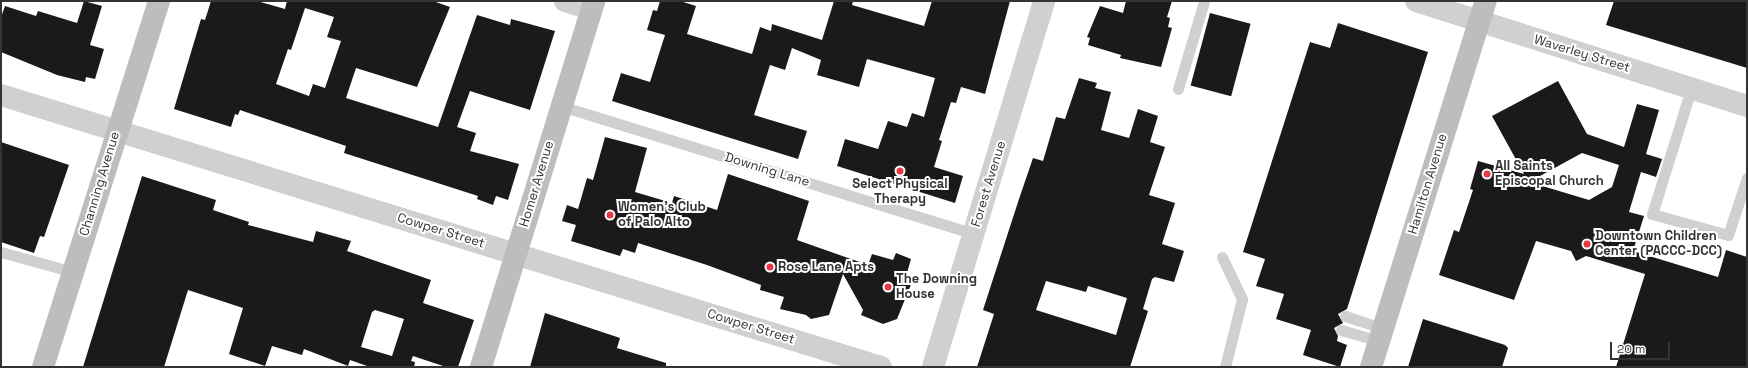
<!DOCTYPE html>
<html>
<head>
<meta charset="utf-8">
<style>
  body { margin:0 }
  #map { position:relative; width:1748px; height:368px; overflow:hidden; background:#fff; font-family:"Space Grotesk",sans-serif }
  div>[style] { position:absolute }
  .building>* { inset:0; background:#1a1a1a; transform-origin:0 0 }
  .lane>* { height:11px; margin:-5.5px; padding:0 5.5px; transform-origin:5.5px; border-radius:5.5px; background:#d0d0d0 }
  .street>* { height:22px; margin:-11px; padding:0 11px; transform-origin:11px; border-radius:11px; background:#d0d0d0 }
  .secondary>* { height:22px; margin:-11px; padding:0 11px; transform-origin:11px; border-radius:11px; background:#bdbdbd }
  .dots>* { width:11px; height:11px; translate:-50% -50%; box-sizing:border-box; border:2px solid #fff; border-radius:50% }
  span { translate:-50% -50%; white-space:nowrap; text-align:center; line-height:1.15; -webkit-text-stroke:4px #fff; paint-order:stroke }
  .street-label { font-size:13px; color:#333 }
  .poi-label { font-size:13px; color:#333; font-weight:700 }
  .left { translate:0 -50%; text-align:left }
  .frame { position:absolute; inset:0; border:2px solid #333; pointer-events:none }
  .scale { position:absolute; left:1610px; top:342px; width:60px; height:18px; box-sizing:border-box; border:2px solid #333; border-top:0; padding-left:5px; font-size:12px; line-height:14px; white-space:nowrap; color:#333; -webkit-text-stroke:3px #fff; paint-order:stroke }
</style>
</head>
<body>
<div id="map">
  <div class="building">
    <div style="clip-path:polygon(84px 1px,102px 6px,90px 45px,104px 49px,95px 79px,86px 77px,85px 82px,57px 75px,1px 52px,1px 17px,5px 6px,36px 16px,38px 11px,77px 23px)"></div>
    <div style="clip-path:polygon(evenodd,211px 1px,257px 1px,285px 9px,287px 1px,433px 1px,450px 7px,417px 87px,356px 68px,346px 98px,438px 127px,477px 15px,510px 25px,511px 19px,555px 31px,530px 110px,470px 91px,457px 127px,476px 133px,470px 151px,519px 164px,508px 200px,496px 196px,493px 205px,477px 199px,478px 196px,344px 153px,346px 146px,240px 110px,238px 115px,235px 114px,231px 127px,174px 109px,201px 19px,205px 20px,211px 1px,305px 8px,334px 17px,327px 37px,341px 41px,325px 88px,313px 84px,309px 96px,276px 84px,288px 49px,291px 50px,305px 8px)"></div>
    <div style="clip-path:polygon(660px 1px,680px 1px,696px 6px,687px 34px,752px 54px,760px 27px,771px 31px,772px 24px,822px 40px,834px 1px,853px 1px,852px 5px,924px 26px,932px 1px,1010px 1px,985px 94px,961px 87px,956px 103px,951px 102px,939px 140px,942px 141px,934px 167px,963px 176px,955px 203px,837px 166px,845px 139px,878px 149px,888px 121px,907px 127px,912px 113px,924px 117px,935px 78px,867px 59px,859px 87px,817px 75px,821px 60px,792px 48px,785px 70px,770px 65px,754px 115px,807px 131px,798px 159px,612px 101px,621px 73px,650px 82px,665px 35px,647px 30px,653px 10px,657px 11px)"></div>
    <div style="clip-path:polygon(1126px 1px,1172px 1px,1167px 17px,1170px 18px,1168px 27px,1172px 28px,1161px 67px,1120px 58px,1121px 55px,1088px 45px,1090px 38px,1087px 37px,1100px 6px,1123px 13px)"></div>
    <div style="clip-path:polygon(1614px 1px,1747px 1px,1747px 68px,1606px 25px)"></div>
    <div style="left:1210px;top:13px;width:42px;height:75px;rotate:15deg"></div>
    <div style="clip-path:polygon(1338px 23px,1428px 52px,1347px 309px,1338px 314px,1343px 323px,1334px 328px,1338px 336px,1337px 341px,1347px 345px,1340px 367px,1303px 355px,1311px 330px,1276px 319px,1284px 294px,1256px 286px,1265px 259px,1243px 252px,1310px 42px,1330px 48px)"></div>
    <div style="clip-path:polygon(evenodd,1079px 78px,1097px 83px,1095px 88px,1111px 92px,1101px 130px,1129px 138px,1138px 109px,1158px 116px,1150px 142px,1165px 147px,1149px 195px,1175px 203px,1162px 244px,1184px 251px,1174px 282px,1155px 277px,1152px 279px,1143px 309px,1148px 311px,1130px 367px,977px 367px,994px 314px,983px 310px,1019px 199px,1033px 158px,1043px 161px,1056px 117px,1065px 119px,1079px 78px,1046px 281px,1086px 292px,1088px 286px,1127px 298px,1116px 335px,1036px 310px,1046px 281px)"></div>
    <div style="clip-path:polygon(evenodd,1558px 81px,1587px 134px,1624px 147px,1637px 104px,1659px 110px,1646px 154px,1662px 159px,1656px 177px,1641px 172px,1629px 212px,1644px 216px,1633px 251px,1718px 277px,1726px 250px,1747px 257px,1747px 367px,1616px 367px,1645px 274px,1586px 256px,1576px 261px,1571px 251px,1536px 241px,1514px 300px,1439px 275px,1454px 230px,1459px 232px,1473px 190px,1470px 189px,1478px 161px,1524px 174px,1492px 116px,1558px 81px,1582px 153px,1619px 165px,1612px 187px,1589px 200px,1529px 182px,1582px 153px)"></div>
    <div style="clip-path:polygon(605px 137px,647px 148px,635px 192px,672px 203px,674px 196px,717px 210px,728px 174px,809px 201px,797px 240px,868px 265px,872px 254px,893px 260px,896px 253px,911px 259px,905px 280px,912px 282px,897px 319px,883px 324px,861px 315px,863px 310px,843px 274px,829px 315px,811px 319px,806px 315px,780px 309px,784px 297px,760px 290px,761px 285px,707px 265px,638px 243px,635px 253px,623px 249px,620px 256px,571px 241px,576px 225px,562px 221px,567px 205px,578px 209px,587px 178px,593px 180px)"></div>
    <div style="clip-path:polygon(1px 142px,69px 165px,44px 237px,40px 236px,34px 253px,1px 242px)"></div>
    <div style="clip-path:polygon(evenodd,142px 176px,216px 200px,213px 210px,249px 222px,248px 225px,313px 242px,316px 231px,351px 241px,347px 251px,431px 280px,423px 303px,474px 320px,458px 367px,446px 367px,413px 356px,411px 361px,415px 362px,414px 367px,370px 367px,350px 360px,348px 366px,304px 349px,302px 355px,272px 346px,265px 366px,229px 354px,243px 308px,188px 290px,164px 367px,83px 367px,142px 176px,375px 310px,404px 319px,392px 356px,361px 347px,372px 312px,375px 310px)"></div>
    <div style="clip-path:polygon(545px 313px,620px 338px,617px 348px,666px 363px,666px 367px,530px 367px)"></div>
    <div style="clip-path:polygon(1423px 319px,1505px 345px,1508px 348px,1502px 367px,1408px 367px)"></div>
  </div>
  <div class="lane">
    <div style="left:1178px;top:89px;width:92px;rotate:-73.5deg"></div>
    <div style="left:1691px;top:89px;width:131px;rotate:107.3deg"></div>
    <div style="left:1652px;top:214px;width:79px;rotate:15.4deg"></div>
    <div style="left:1728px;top:235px;width:60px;rotate:-71.6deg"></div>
    <div style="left:561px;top:106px;width:432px;rotate:17.2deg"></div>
    <div style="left:1px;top:252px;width:75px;rotate:15.5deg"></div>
    <div style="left:1222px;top:257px;width:47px;rotate:64.5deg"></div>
    <div style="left:1242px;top:299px;width:70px;rotate:104deg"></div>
    <div style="left:1345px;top:316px;width:40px;rotate:18deg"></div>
    <div style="left:1341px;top:330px;width:40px;rotate:16deg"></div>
  </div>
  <div class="street">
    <div style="left:565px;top:1px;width:27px;rotate:17deg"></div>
    <div style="left:1416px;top:1px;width:347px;rotate:17.6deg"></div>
    <div style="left:1px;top:95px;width:921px;rotate:17.18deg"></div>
    <div style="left:933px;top:367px;width:382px;rotate:-73.1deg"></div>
  </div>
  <div class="secondary">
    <div style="left:43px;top:367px;width:384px;rotate:-72.4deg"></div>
    <div style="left:481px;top:367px;width:383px;rotate:-72.8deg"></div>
    <div style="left:1371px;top:367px;width:384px;rotate:-72.6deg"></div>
  </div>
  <div class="dots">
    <div style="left:900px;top:171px;background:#e63946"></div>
    <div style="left:1487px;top:174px;background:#e63946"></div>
    <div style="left:610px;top:215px;background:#e63946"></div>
    <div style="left:1587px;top:244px;background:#e63946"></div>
    <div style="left:770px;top:267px;background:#e63946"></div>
    <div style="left:888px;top:287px;background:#e63946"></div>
  </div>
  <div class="street-label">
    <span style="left:1582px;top:54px;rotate:17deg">Waverley Street</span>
    <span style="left:767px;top:170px;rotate:17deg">Downing Lane</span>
    <span style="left:100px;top:184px;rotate:-73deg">Channing Avenue</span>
    <span style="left:537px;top:184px;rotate:-73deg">Homer Avenue</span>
    <span style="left:989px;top:184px;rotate:-73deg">Forest Avenue</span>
    <span style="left:1428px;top:184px;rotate:-73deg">Hamilton Avenue</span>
    <span style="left:441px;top:231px;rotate:17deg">Cowper Street</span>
    <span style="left:751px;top:327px;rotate:17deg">Cowper Street</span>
  </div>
  <div class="poi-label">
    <span class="left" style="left:1495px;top:174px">All Saints<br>Episcopal Church</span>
    <span style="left:900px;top:192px">Select Physical<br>Therapy</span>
    <span class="left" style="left:618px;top:215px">Women's Club<br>of Palo Alto</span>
    <span class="left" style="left:1595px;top:244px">Downtown Children<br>Center (PACCC-DCC)</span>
    <span class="left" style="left:778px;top:267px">Rose Lane Apts</span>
    <span class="left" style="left:896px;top:287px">The Downing<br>House</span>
  </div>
  <div class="frame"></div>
  <div class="scale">20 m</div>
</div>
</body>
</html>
